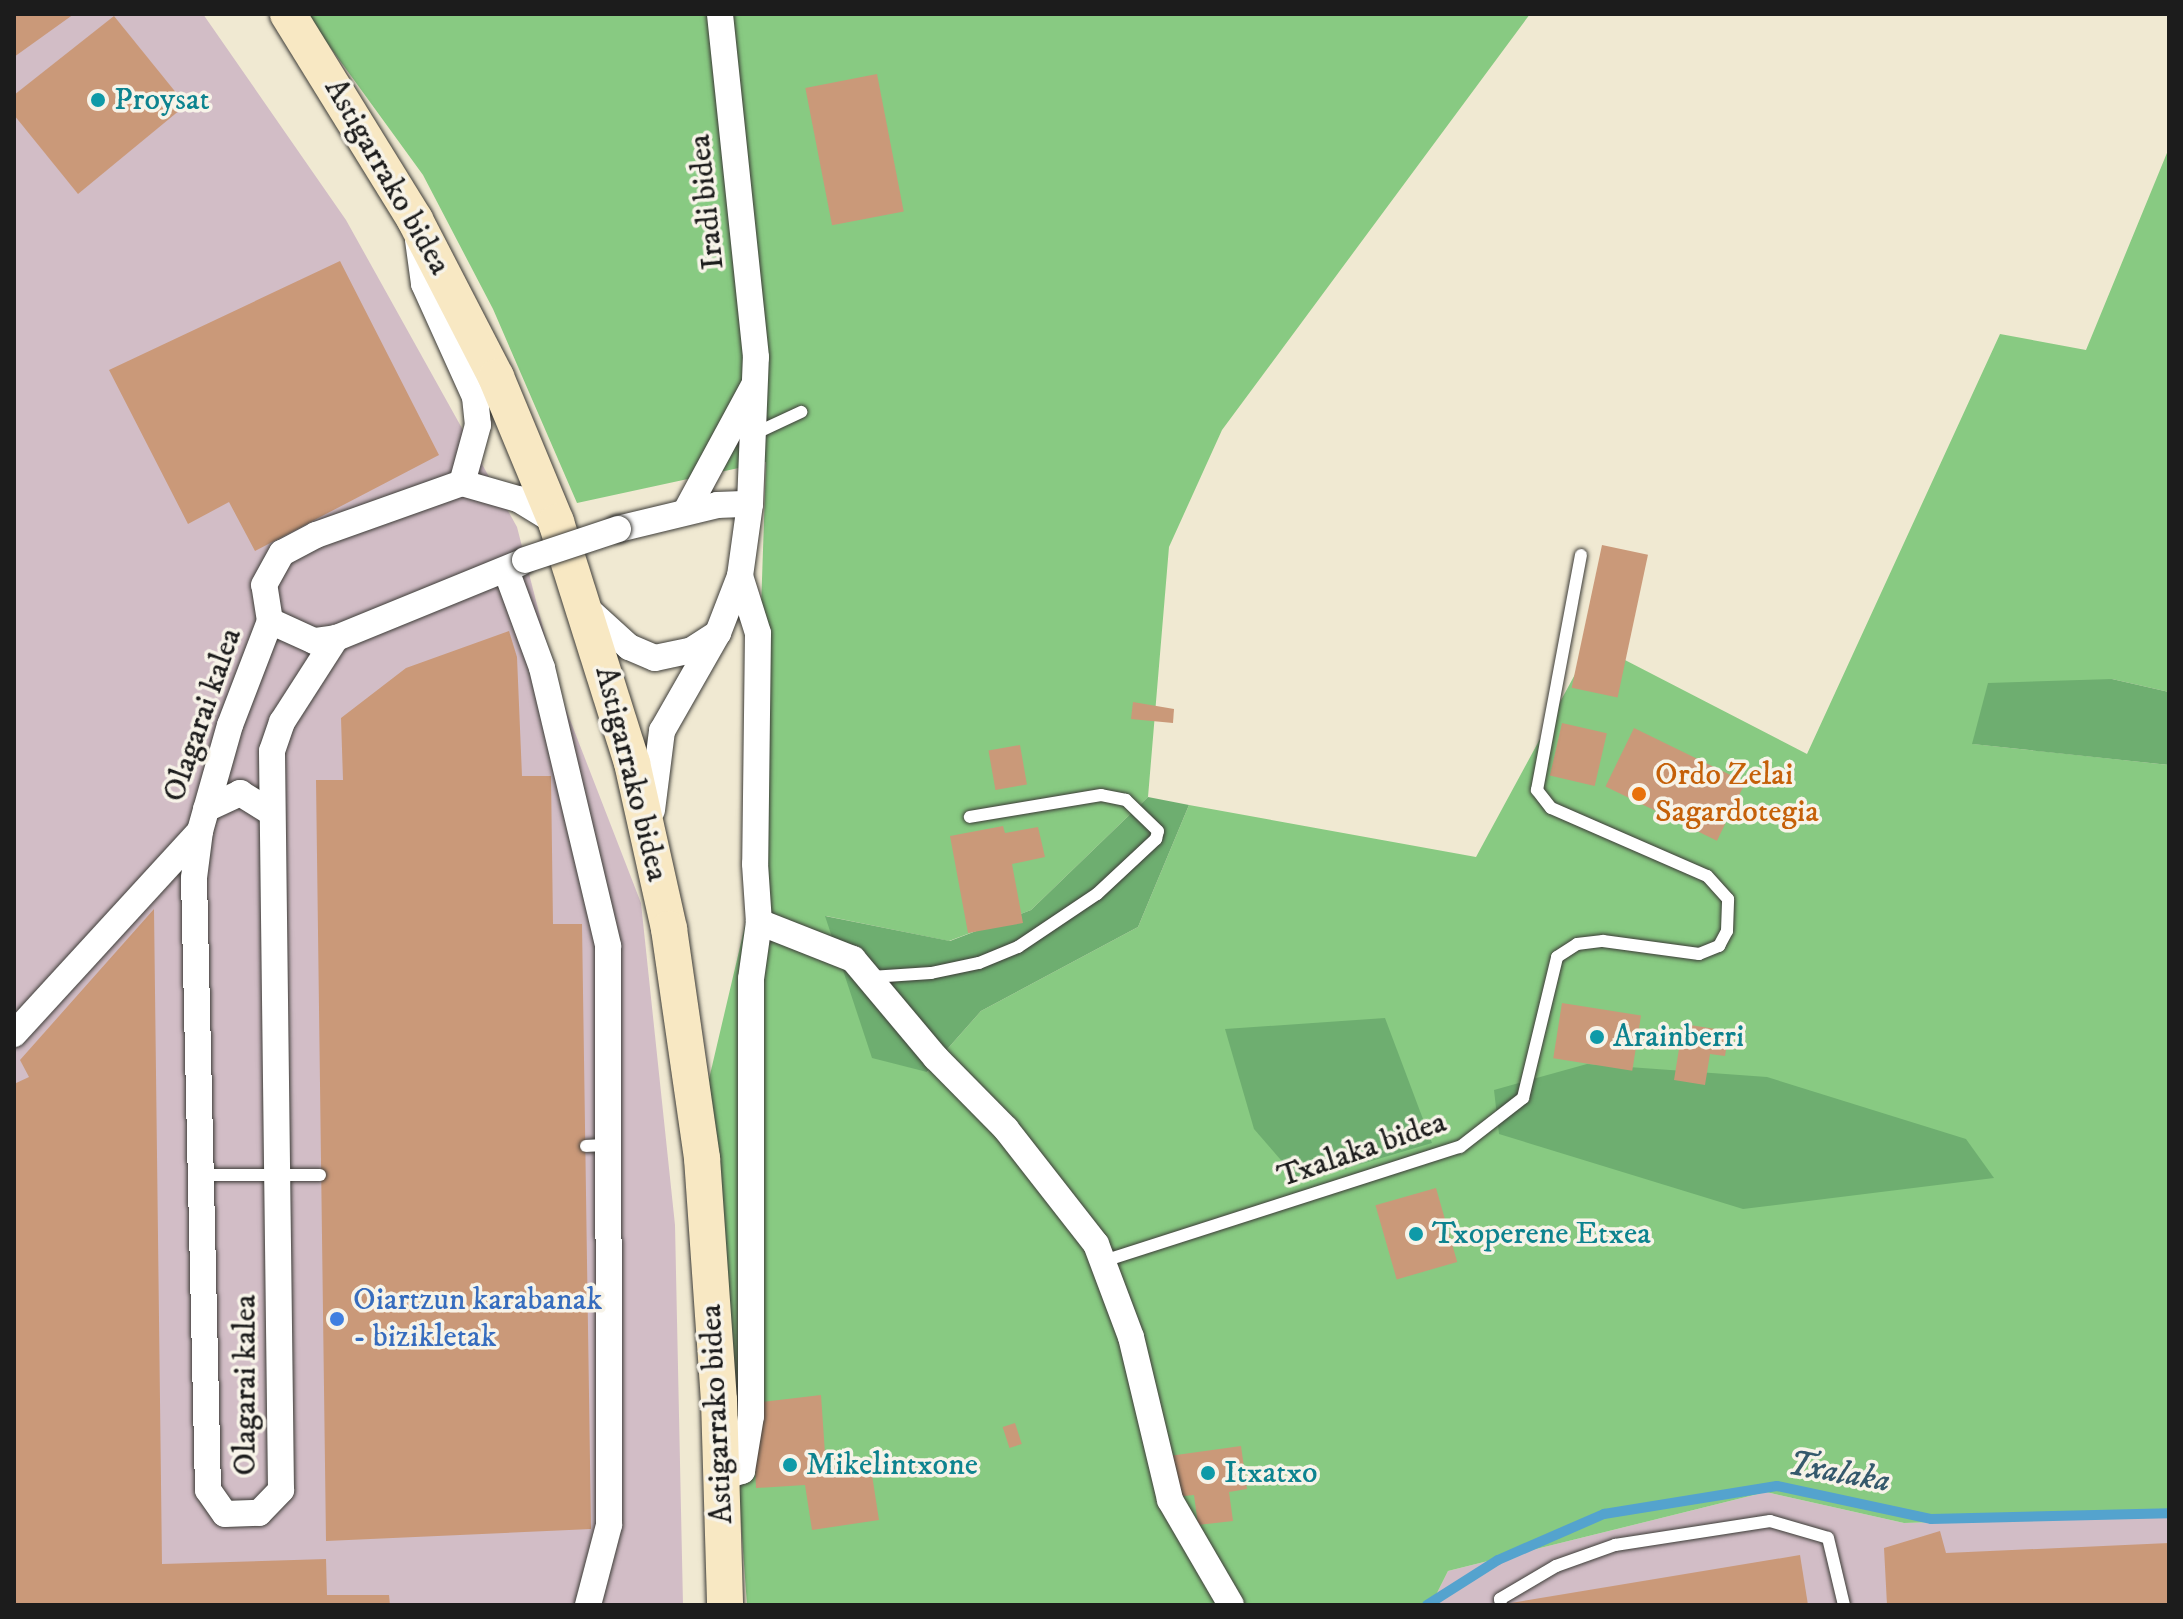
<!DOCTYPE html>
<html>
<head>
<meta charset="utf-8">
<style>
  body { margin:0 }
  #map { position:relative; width:2183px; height:1619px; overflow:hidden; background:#f0e9d2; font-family:"IM FELL DW Pica",serif }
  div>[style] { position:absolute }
  .industrial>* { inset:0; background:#d2bdc6 }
  .green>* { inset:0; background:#88ca82 }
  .forest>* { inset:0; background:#6eae70 }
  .stream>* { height:10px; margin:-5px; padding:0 5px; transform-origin:5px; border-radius:5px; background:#54a3ce }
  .building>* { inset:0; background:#ca9979; transform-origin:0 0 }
  .roads { filter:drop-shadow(0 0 2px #3c3b37) drop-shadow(0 0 2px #3c3b37) }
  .service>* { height:12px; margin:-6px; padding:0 6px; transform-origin:6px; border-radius:6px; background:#fff }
  .minor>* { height:26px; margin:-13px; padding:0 13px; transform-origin:13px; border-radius:13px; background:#fff }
  .secondary>* { height:36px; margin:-18px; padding:0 18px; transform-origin:18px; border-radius:18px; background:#f8e8c3 }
  .bridges { filter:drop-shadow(0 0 2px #3c3b37) drop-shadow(0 0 2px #3c3b37) }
  .minor-bridge>* { height:26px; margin:-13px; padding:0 13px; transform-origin:13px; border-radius:13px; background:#fff }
  .dots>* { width:22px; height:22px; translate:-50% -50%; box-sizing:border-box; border:4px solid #f7f3e8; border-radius:50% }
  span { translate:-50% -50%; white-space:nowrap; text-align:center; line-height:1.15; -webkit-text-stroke:7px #f7f3e8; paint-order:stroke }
  .culture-label { font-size:32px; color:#0d838f }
  .left { translate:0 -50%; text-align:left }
  .street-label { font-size:32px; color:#1c1c1c }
  .food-label { font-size:32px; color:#c56008 }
  .shop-label { font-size:32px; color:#366cbe }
  .water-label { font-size:34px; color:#35596c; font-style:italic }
  .frame { position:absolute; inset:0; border:16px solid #1c1c1c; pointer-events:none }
</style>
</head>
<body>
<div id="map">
  <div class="industrial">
    <div style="clip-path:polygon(14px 14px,203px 14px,346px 220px,517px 527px,560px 694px,641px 903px,675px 1225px,683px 1605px,14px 1605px)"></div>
    <div style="clip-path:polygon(1766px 1492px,1904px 1523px,2169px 1515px,2169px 1605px,1431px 1605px,1448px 1571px)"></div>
  </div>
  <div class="green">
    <div style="clip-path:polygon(306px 14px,1530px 14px,1222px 430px,1169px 547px,1148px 797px,1031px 910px,949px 941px,826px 916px,927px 1072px,981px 1011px,1138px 927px,1189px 805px,1476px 857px,1592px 643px,1807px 754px,2000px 334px,2086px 350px,2169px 148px,2169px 692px,2112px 679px,1973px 744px,2169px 765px,2169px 1515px,1904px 1523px,1766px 1492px,1448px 1571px,1431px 1605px,747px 1605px,709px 1079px,751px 900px,766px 462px,577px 503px,493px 309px,423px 175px)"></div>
  </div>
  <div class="forest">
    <div style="clip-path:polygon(2112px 679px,2169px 692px,2169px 765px,1972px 744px,1988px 683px)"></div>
    <div style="clip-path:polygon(1148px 797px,1189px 805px,1138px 927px,981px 1011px,927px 1072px,872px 1058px,825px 916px,950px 941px,1031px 910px)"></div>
    <div style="clip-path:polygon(1385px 1018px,1432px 1143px,1300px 1182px,1254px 1129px,1225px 1029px)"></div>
    <div style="clip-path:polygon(1587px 1064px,1767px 1077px,1966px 1139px,1994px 1178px,1743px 1209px,1499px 1134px,1494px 1090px)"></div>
  </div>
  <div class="stream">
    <div style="left:1427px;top:1605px;width:84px;rotate:-32.4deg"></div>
    <div style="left:1498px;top:1560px;width:116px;rotate:-23.5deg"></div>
    <div style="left:1604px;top:1514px;width:175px;rotate:-9.2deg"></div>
    <div style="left:1777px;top:1486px;width:157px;rotate:12.1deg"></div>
    <div style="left:1931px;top:1519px;width:238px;rotate:-1.4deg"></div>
  </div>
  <div class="building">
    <div style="clip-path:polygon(14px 14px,74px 14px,14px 57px)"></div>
    <div style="clip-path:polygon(114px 16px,186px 105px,78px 194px,14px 115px,14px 95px)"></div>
    <div style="left:877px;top:74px;width:140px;height:73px;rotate:79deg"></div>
    <div style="clip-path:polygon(340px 261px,439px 455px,255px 551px,229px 502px,188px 524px,109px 370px)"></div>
    <div style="left:1602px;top:545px;width:47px;height:146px;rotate:12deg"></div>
    <div style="clip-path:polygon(509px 631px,517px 657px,522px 776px,551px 776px,553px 924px,582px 924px,591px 1529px,326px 1541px,316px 780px,343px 780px,341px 718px,406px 668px)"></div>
    <div style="clip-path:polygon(1133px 702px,1174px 709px,1173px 723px,1131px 719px)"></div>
    <div style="left:1562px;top:723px;width:46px;height:54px;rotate:13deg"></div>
    <div style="left:1634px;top:728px;width:124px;height:65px;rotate:26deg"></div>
    <div style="left:1020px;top:745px;width:40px;height:32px;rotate:80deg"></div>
    <div style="clip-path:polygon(1003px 826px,1005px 833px,1038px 827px,1045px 857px,1012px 864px,1023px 923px,968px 933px,950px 836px)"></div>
    <div style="clip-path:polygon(154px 909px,162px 1564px,326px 1559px,327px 1595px,389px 1595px,390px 1605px,14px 1605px,14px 1084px,29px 1077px,20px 1060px)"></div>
    <div style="left:1562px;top:1003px;width:80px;height:56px;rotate:9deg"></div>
    <div style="clip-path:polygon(1683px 1024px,1729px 1031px,1725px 1056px,1710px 1054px,1705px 1085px,1674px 1080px)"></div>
    <div style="left:1436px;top:1188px;width:77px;height:63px;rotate:74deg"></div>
    <div style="clip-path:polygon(821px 1395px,826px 1468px,870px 1462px,879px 1520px,812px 1530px,805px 1485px,756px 1488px,753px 1429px,762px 1402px)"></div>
    <div style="left:1015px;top:1423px;width:22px;height:13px;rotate:72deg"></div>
    <div style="clip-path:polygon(1241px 1446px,1247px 1489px,1229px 1492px,1233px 1521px,1198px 1525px,1194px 1495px,1175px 1497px,1169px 1456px)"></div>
    <div style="clip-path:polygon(1940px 1531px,1946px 1553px,2169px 1543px,2169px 1605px,1887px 1605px,1884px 1548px)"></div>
    <div style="clip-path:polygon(1800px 1555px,1808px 1605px,1511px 1605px,1511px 1603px)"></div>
  </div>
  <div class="roads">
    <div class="service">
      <div style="left:756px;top:433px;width:50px;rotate:-25deg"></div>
      <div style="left:871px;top:977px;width:60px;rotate:-3.8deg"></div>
      <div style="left:931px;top:973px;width:49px;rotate:-11.8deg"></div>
      <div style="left:979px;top:963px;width:42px;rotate:-22.3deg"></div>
      <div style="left:1018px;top:947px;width:95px;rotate:-33.9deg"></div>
      <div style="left:1097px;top:894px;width:81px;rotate:-43deg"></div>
      <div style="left:1156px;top:839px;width:8px;rotate:-76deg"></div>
      <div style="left:1158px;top:831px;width:45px;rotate:-135.9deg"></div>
      <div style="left:1126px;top:800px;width:25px;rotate:-169deg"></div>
      <div style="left:1101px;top:795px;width:133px;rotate:170.5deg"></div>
      <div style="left:586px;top:1146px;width:22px;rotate:-3deg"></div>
      <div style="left:202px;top:1175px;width:118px"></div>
      <div style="left:1104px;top:1261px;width:374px;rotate:-17.8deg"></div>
      <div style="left:1460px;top:1147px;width:80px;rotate:-37.9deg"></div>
      <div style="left:1523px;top:1098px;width:145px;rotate:-76.4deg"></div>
      <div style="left:1557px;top:957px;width:24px;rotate:-33deg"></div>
      <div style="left:1577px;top:944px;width:26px;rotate:-7deg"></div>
      <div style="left:1603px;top:941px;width:97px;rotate:7.7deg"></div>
      <div style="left:1699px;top:954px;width:22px;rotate:-22deg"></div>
      <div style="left:1719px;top:946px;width:17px;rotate:-62deg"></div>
      <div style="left:1727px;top:931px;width:32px;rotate:-88deg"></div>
      <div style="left:1728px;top:899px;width:31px;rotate:-132deg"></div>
      <div style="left:1707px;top:876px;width:170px;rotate:-156.4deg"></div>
      <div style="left:1551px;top:808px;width:23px;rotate:-128deg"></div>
      <div style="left:1537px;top:790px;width:239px;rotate:-79.4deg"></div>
      <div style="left:1501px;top:1605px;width:6px;rotate:-99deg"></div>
      <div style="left:1500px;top:1599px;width:65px;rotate:-30.5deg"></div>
      <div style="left:1556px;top:1566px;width:63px;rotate:-19.6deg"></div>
      <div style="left:1615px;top:1545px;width:157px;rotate:-8.8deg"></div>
      <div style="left:1770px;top:1521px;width:60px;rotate:16.3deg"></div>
      <div style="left:1828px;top:1538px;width:69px;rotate:76.6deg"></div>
    </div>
    <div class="minor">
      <div style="left:418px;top:240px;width:44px;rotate:82.2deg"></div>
      <div style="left:424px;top:284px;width:124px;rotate:65.7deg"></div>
      <div style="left:475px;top:397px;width:28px;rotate:84deg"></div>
      <div style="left:478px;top:425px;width:60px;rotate:105.4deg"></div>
      <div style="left:686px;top:511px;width:141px;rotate:-61.6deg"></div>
      <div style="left:618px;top:529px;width:102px;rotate:-13.6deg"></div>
      <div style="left:717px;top:505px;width:33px;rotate:-2deg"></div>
      <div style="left:520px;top:563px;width:199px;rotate:157.8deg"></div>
      <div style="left:336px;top:638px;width:22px;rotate:172deg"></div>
      <div style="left:314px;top:641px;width:48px;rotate:-155.6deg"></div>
      <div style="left:270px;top:621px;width:36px;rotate:-99deg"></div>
      <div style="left:264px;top:585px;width:37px;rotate:-61deg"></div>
      <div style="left:282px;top:553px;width:38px;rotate:-28deg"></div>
      <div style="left:316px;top:535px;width:155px;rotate:-19.6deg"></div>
      <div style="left:462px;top:483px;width:58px;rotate:15.9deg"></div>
      <div style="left:518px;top:499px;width:44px;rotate:31.2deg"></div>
      <div style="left:506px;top:570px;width:104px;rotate:69.8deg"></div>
      <div style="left:542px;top:668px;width:286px;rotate:76.6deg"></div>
      <div style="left:608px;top:946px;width:579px;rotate:89.9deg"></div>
      <div style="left:609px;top:1525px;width:83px;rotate:104.7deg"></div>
      <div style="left:740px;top:576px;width:60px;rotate:72.5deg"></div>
      <div style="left:758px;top:633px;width:231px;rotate:90.7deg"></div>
      <div style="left:755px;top:864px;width:58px;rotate:86.1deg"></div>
      <div style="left:759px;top:922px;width:101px;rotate:21.5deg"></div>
      <div style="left:853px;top:959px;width:129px;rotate:50deg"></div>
      <div style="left:936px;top:1058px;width:100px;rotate:45.4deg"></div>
      <div style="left:1006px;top:1129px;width:146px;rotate:52deg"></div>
      <div style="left:1096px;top:1244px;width:99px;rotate:69.4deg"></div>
      <div style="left:1131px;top:1337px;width:168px;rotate:76.5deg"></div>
      <div style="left:1170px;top:1500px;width:121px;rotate:59.8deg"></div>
      <div style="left:584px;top:606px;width:61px;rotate:42.3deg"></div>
      <div style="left:629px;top:647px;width:28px;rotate:23deg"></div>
      <div style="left:655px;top:658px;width:38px;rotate:-12deg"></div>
      <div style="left:692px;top:650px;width:31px;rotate:-33deg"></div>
      <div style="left:270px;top:621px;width:111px;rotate:111deg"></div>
      <div style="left:230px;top:725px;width:110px;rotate:105.8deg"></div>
      <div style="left:200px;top:831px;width:47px;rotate:97.3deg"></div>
      <div style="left:194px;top:878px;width:612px;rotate:88.69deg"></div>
      <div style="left:208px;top:1490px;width:29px;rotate:55deg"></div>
      <div style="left:225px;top:1514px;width:34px;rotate:-2deg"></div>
      <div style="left:259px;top:1513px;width:32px;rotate:-46deg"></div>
      <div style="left:281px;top:1490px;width:739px;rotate:-90.7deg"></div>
      <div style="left:272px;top:751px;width:31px;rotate:-71deg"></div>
      <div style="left:282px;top:722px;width:100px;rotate:-57.3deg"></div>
      <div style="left:206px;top:809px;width:38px;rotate:-25deg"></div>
      <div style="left:240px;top:793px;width:36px;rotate:32deg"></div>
      <div style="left:652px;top:810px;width:80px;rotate:-82.8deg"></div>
      <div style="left:662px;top:731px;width:113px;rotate:-60.3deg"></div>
      <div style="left:718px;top:633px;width:61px;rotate:-68.9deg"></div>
      <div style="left:740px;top:576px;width:73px;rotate:-82.1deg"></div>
      <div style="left:750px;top:504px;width:147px;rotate:-87.7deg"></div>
      <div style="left:756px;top:357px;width:345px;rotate:-96deg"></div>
      <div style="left:14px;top:1034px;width:275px;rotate:-47.5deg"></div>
      <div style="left:722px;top:1477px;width:21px;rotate:-17deg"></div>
      <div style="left:742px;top:1471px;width:56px;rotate:-80.7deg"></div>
      <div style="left:751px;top:1416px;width:437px;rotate:-90deg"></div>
      <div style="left:751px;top:979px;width:58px;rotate:-82deg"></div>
    </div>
    <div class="secondary">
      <div style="left:288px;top:14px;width:242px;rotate:58.3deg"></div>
      <div style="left:415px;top:220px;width:177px;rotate:62.7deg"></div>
      <div style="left:496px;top:377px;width:157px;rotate:67.5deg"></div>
      <div style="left:556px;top:522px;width:253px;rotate:72.5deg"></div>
      <div style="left:632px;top:763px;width:170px;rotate:77.4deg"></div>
      <div style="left:669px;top:929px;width:231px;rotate:81.8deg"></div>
      <div style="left:702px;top:1158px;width:243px;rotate:86deg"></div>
      <div style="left:719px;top:1400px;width:205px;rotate:88.3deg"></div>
    </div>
  </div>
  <div class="bridges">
    <div class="minor-bridge">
      <div style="left:525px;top:560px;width:98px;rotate:-18.4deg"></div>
    </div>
  </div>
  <div class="dots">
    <div style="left:98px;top:100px;background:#0f9aa8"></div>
    <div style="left:1639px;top:794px;background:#e8710a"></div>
    <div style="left:1597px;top:1037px;background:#0f9aa8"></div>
    <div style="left:1416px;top:1234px;background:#0f9aa8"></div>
    <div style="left:337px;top:1319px;background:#3f7fe0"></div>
    <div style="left:790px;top:1465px;background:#0f9aa8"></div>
    <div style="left:1208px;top:1473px;background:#0f9aa8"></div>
  </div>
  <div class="culture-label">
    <span class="left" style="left:114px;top:100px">Proysat</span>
    <span class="left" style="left:1613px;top:1037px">Arainberri</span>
    <span class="left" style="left:1432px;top:1234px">Txoperene Etxea</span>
    <span class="left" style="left:806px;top:1465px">Mikelintxone</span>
    <span class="left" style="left:1224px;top:1473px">Itxatxo</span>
  </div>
  <div class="street-label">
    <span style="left:387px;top:177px;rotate:60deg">Astigarrako bidea</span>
    <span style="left:707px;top:202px;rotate:-96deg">Iradi bidea</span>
    <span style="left:203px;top:715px;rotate:-71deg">Olagarai kalea</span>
    <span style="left:631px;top:774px;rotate:76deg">Astigarrako bidea</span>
    <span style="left:1362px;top:1150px;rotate:-19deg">Txalaka bidea</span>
    <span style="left:246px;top:1385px;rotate:-90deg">Olagarai kalea</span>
    <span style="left:717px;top:1414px;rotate:-93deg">Astigarrako bidea</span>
  </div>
  <div class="food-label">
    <span class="left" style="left:1655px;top:794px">Ordo Zelai<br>Sagardotegia</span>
  </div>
  <div class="shop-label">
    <span class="left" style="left:353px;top:1319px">Oiartzun karabanak<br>- bizikletak</span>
  </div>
  <div class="water-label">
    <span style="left:1839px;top:1473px;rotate:10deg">Txalaka</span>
  </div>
  <div class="frame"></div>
</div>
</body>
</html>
